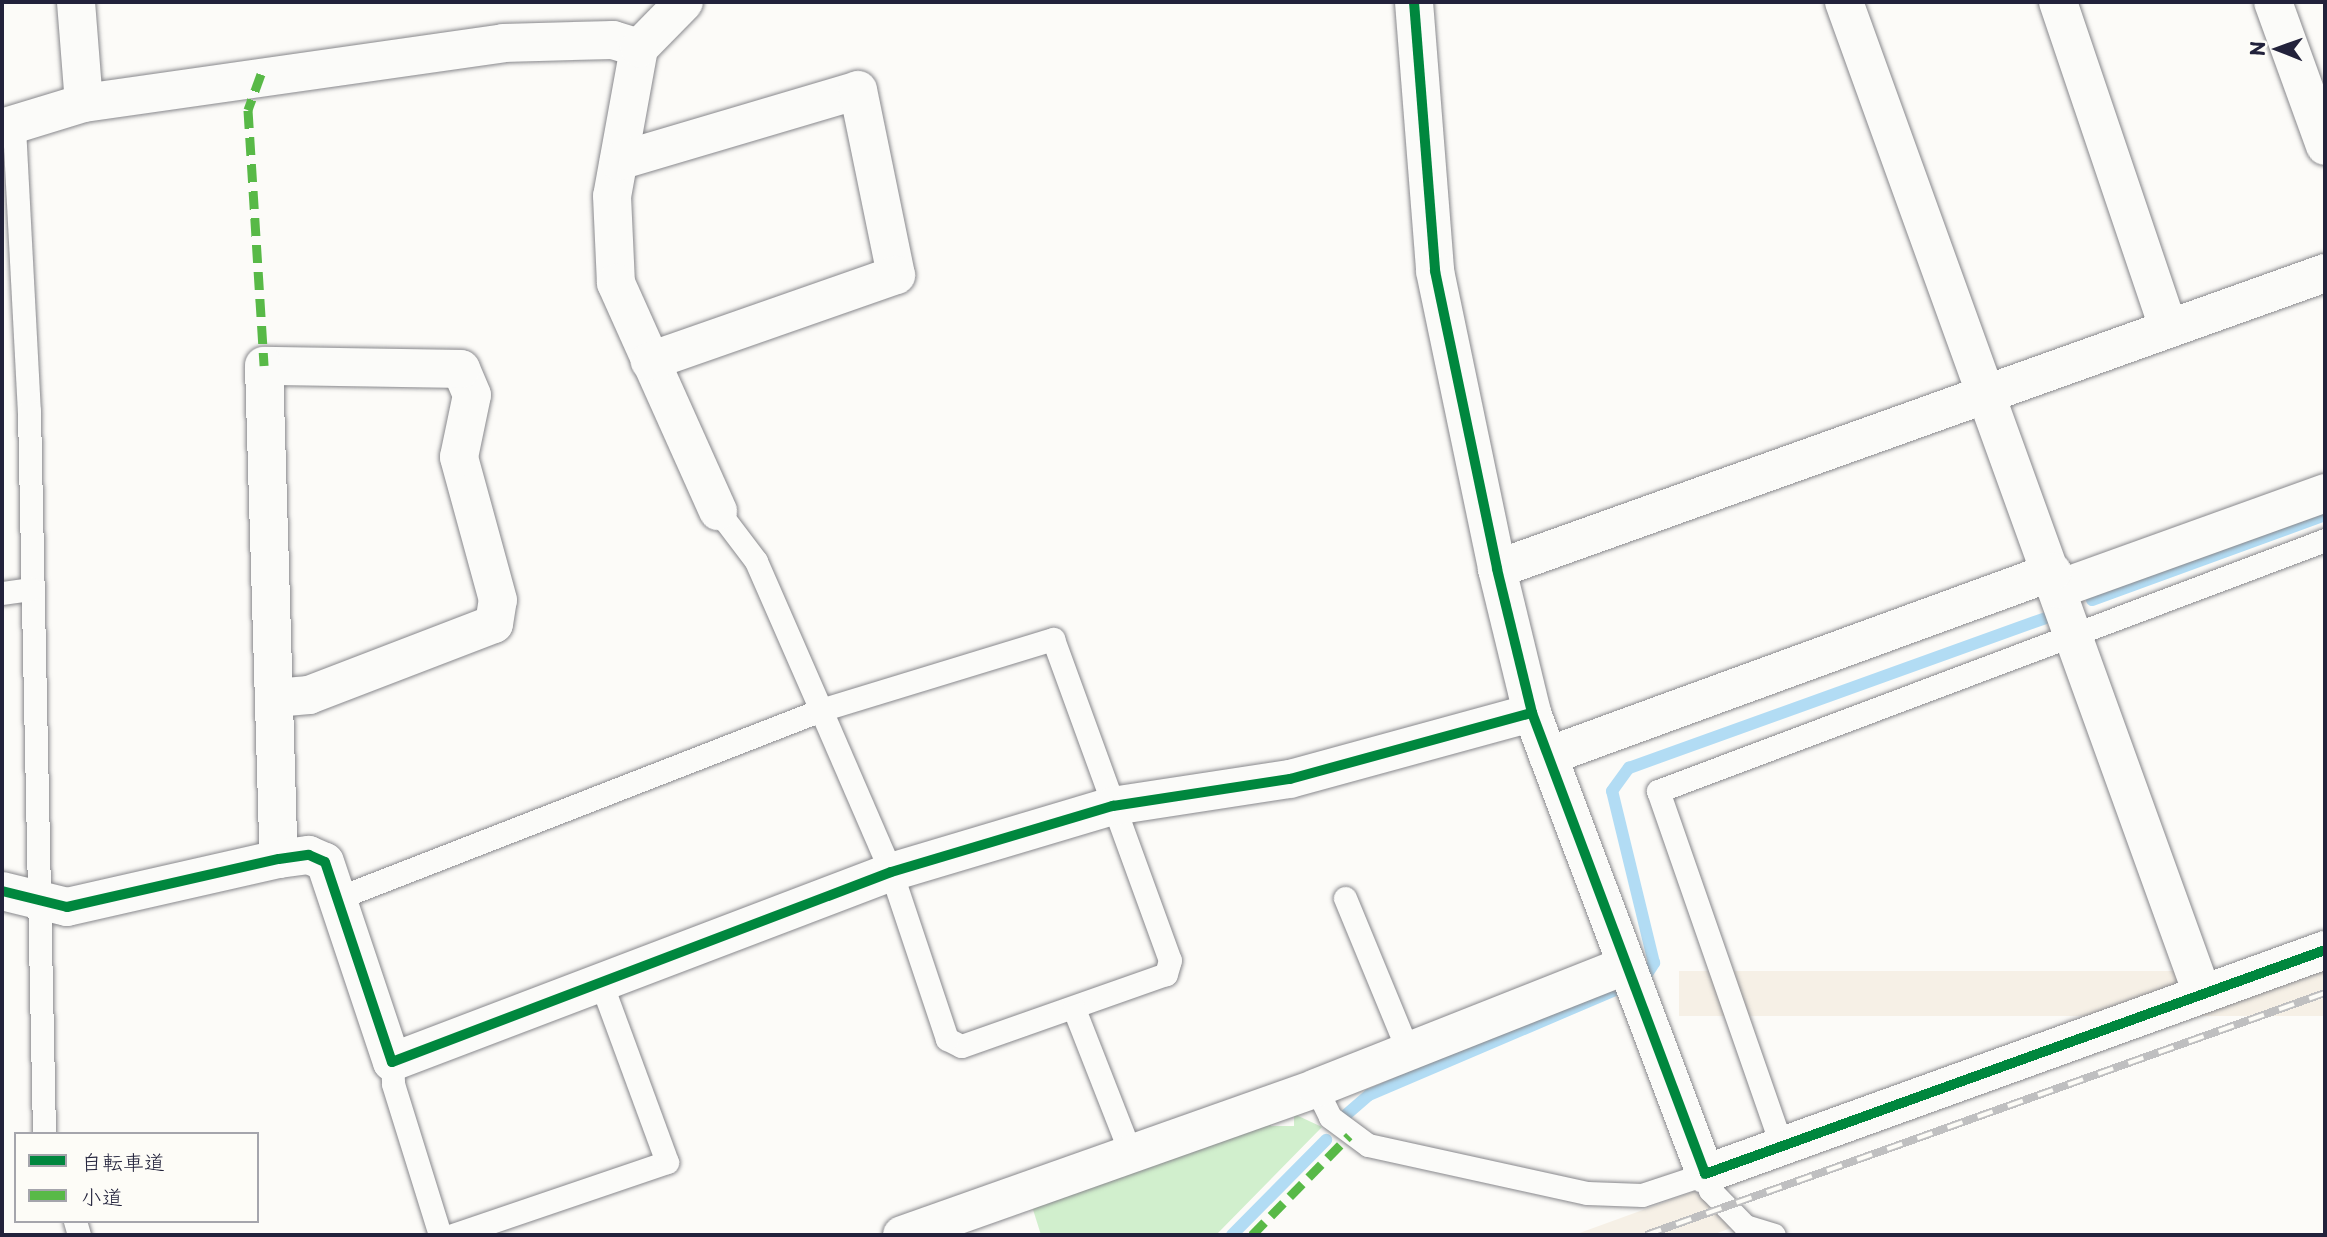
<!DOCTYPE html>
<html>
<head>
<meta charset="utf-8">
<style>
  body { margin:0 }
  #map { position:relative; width:2327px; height:1237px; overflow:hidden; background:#fcfbf8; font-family:"Playpen Sans","Klee One",sans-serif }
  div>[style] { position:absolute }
  .built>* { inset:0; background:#f6f0e6; transform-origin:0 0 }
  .green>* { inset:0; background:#d1efcd }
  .stream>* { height:12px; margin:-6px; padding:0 6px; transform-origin:6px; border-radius:6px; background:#b2dcf4 }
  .roads { filter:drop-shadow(0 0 2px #88888c) drop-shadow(0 0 2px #88888c) }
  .service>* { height:23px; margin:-11.5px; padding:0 11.5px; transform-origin:11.5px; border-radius:11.5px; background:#fbfbf9 }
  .minor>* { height:38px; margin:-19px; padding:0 19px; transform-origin:19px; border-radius:19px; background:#fbfbf9 }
  .tertiary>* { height:38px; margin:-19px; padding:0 19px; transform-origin:19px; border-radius:19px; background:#fbfbf9 }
  .rail>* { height:8px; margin-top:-4px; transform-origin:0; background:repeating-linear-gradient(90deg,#fdfcf7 0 16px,#bfbfc0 0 32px); box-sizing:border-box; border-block:2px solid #bfbfc0 }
  .quiet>* { height:9px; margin-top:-4.5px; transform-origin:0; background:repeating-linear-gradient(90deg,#58b947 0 18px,transparent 0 27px) }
  .cycleway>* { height:10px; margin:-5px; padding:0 5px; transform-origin:5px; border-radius:5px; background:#00873e }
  span { translate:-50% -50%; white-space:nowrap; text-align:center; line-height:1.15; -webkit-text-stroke:5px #fdfcf7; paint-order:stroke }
  .frame { position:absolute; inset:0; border:4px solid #22223b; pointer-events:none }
  .legend { position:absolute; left:14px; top:1132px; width:245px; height:91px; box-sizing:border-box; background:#fdfcf7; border:2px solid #a5a5ac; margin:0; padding:9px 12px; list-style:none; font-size:21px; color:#22223b }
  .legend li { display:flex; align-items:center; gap:14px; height:35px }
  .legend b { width:35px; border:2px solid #a5a5ac }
  .north { position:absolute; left:2243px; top:14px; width:70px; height:70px; -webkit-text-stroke:5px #fdfcf7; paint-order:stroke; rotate:271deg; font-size:19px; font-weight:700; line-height:28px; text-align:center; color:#22223b }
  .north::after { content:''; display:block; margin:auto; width:24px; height:32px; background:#22223b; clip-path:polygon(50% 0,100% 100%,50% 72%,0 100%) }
</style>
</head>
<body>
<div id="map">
  <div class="built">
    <div style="left:2325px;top:971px;width:45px;height:646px;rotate:90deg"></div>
    <div style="clip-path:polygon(1695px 1191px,1731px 1228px,1712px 1235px,1574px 1235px)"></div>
  </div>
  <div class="green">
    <div style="clip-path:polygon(1294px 1114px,1322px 1127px,1216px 1235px,1041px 1235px,1030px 1200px,1269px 1116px,1271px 1126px,1294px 1126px)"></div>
  </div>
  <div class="stream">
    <div style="left:2092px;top:600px;width:248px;rotate:-20deg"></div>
    <div style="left:1645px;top:977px;width:17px;rotate:-57deg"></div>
    <div style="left:1654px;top:963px;width:177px;rotate:-103.7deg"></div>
    <div style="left:1612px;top:791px;width:29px;rotate:-54deg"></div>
    <div style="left:1629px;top:768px;width:442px;rotate:-19.8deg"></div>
    <div style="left:1347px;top:1114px;width:29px;rotate:-41deg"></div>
    <div style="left:1369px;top:1095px;width:267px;rotate:-23.1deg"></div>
    <div style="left:1232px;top:1235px;width:134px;rotate:-45.3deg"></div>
  </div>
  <div class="roads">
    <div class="service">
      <div style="left:14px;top:127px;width:284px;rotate:87deg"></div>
      <div style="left:29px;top:411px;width:723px;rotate:88.81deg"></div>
      <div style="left:2px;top:593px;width:29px;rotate:-8deg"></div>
      <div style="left:338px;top:898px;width:518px;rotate:-21.27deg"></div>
      <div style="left:821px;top:710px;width:243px;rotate:-17deg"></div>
      <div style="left:1053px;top:639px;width:342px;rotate:70deg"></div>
      <div style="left:1170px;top:960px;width:15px;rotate:106deg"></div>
      <div style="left:1166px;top:974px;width:217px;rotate:160.6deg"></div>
      <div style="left:961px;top:1046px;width:16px;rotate:-153deg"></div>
      <div style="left:947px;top:1039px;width:176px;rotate:-108.5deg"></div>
      <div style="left:891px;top:872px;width:176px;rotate:-113.4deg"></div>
      <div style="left:821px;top:710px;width:163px;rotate:-113.6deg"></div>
      <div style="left:756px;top:561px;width:63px;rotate:-127.2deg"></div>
      <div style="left:1345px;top:898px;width:165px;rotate:67.6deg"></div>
      <div style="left:1074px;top:1009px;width:150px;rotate:68.6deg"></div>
      <div style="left:392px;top:1062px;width:22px;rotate:87deg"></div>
      <div style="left:393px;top:1084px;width:158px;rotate:72.7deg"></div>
      <div style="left:1316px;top:1088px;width:32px;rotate:64deg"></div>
      <div style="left:1330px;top:1117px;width:47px;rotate:36.4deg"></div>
      <div style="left:1368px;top:1145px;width:224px;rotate:12.4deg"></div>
      <div style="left:1587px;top:1193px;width:55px;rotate:2.1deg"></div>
      <div style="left:1642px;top:1195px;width:66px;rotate:-18.4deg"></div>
      <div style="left:1705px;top:1174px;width:17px;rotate:73deg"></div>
      <div style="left:1710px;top:1190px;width:50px;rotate:45.8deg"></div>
      <div style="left:1745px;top:1226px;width:30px;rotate:17deg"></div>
      <div style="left:1781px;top:1144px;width:374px;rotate:-109.2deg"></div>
      <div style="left:1658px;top:791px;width:713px;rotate:-20.62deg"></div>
      <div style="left:75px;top:1221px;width:15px;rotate:74deg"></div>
      <div style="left:453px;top:1235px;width:226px;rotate:-18.8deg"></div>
      <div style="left:667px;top:1162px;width:191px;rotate:-110.2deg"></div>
    </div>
    <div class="minor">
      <div style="left:76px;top:2px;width:101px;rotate:85.5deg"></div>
      <div style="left:1414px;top:2px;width:270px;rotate:85.5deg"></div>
      <div style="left:1435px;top:271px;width:304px;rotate:78.2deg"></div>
      <div style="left:1497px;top:569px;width:148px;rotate:76.3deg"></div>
      <div style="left:1532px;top:713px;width:492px;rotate:69.4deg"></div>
      <div style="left:1705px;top:1174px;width:659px;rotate:-19.86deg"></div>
      <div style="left:1844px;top:2px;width:1054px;rotate:70.14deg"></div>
      <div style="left:2058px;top:2px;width:345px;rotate:71.3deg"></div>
      <div style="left:2273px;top:2px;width:153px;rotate:70.1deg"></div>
      <div style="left:639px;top:48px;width:150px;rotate:100.3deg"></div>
      <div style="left:612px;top:196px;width:87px;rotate:87.4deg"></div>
      <div style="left:616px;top:283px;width:250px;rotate:65.9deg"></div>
      <div style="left:2px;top:128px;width:86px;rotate:-17deg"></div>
      <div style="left:84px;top:103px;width:423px;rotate:-8.1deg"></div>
      <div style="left:503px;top:43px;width:110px;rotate:-1.6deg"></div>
      <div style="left:613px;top:40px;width:27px;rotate:17deg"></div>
      <div style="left:639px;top:48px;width:64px;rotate:-45.6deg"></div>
      <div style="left:619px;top:161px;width:249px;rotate:-16.5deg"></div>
      <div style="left:858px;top:90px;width:189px;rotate:78.4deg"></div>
      <div style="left:896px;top:275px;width:261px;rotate:160.7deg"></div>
      <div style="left:2059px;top:589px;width:283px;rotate:-19.8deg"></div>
      <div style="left:275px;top:698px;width:34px;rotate:-5deg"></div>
      <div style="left:309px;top:695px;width:198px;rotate:-21deg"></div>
      <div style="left:494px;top:624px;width:24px;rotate:-81deg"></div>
      <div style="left:498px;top:600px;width:148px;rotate:-105.3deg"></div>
      <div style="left:459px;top:457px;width:63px;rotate:-78.2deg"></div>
      <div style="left:472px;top:395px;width:28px;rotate:-113deg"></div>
      <div style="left:461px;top:369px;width:197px;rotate:-179.1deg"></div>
      <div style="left:264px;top:366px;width:493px;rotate:88.3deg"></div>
      <div style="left:1548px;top:756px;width:537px;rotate:-20.06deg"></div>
      <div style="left:2px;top:891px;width:67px;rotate:13.8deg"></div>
      <div style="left:67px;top:907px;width:217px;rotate:-12.8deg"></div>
      <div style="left:279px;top:859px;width:30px;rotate:-8deg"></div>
      <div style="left:309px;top:855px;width:17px;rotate:24deg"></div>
      <div style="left:325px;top:862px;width:211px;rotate:71.5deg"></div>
      <div style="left:392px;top:1062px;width:534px;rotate:-20.84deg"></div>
      <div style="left:891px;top:872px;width:232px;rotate:-16.6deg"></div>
      <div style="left:1113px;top:806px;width:179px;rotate:-8.7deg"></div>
      <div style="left:1290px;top:779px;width:251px;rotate:-15.3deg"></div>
      <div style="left:902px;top:1235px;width:439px;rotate:-19.5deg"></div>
      <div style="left:1316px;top:1088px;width:334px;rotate:-21.6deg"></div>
    </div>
    <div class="tertiary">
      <div style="left:1497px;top:569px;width:879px;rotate:-19.67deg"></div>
    </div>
  </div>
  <div class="rail">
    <div style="left:1646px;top:1235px;width:721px;rotate:-19.62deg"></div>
  </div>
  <div class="quiet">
    <div style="left:261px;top:74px;width:38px;rotate:110deg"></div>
    <div style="left:248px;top:110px;width:256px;rotate:86.4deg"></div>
    <div style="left:1252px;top:1235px;width:139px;rotate:-45.6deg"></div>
  </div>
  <div class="cycleway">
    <div style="left:1414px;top:2px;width:270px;rotate:85.5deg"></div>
    <div style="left:1435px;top:271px;width:304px;rotate:78.2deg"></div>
    <div style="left:1497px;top:569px;width:148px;rotate:76.3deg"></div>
    <div style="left:1532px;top:713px;width:492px;rotate:69.4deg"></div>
    <div style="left:1705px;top:1174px;width:659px;rotate:-19.86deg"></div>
    <div style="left:2px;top:891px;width:67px;rotate:13.8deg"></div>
    <div style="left:67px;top:907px;width:217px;rotate:-12.8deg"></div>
    <div style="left:279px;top:859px;width:30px;rotate:-8deg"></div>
    <div style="left:309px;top:855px;width:17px;rotate:24deg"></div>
    <div style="left:325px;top:862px;width:211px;rotate:71.5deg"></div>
    <div style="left:392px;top:1062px;width:534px;rotate:-20.84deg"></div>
    <div style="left:891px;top:872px;width:232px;rotate:-16.6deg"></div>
    <div style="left:1113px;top:806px;width:179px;rotate:-8.7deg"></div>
    <div style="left:1290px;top:779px;width:251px;rotate:-15.3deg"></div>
  </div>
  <div class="frame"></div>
  <ul class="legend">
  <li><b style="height:9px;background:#00873e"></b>自転車道</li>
  <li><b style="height:9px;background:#58b947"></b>小道</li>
  </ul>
  <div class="north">N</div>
</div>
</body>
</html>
